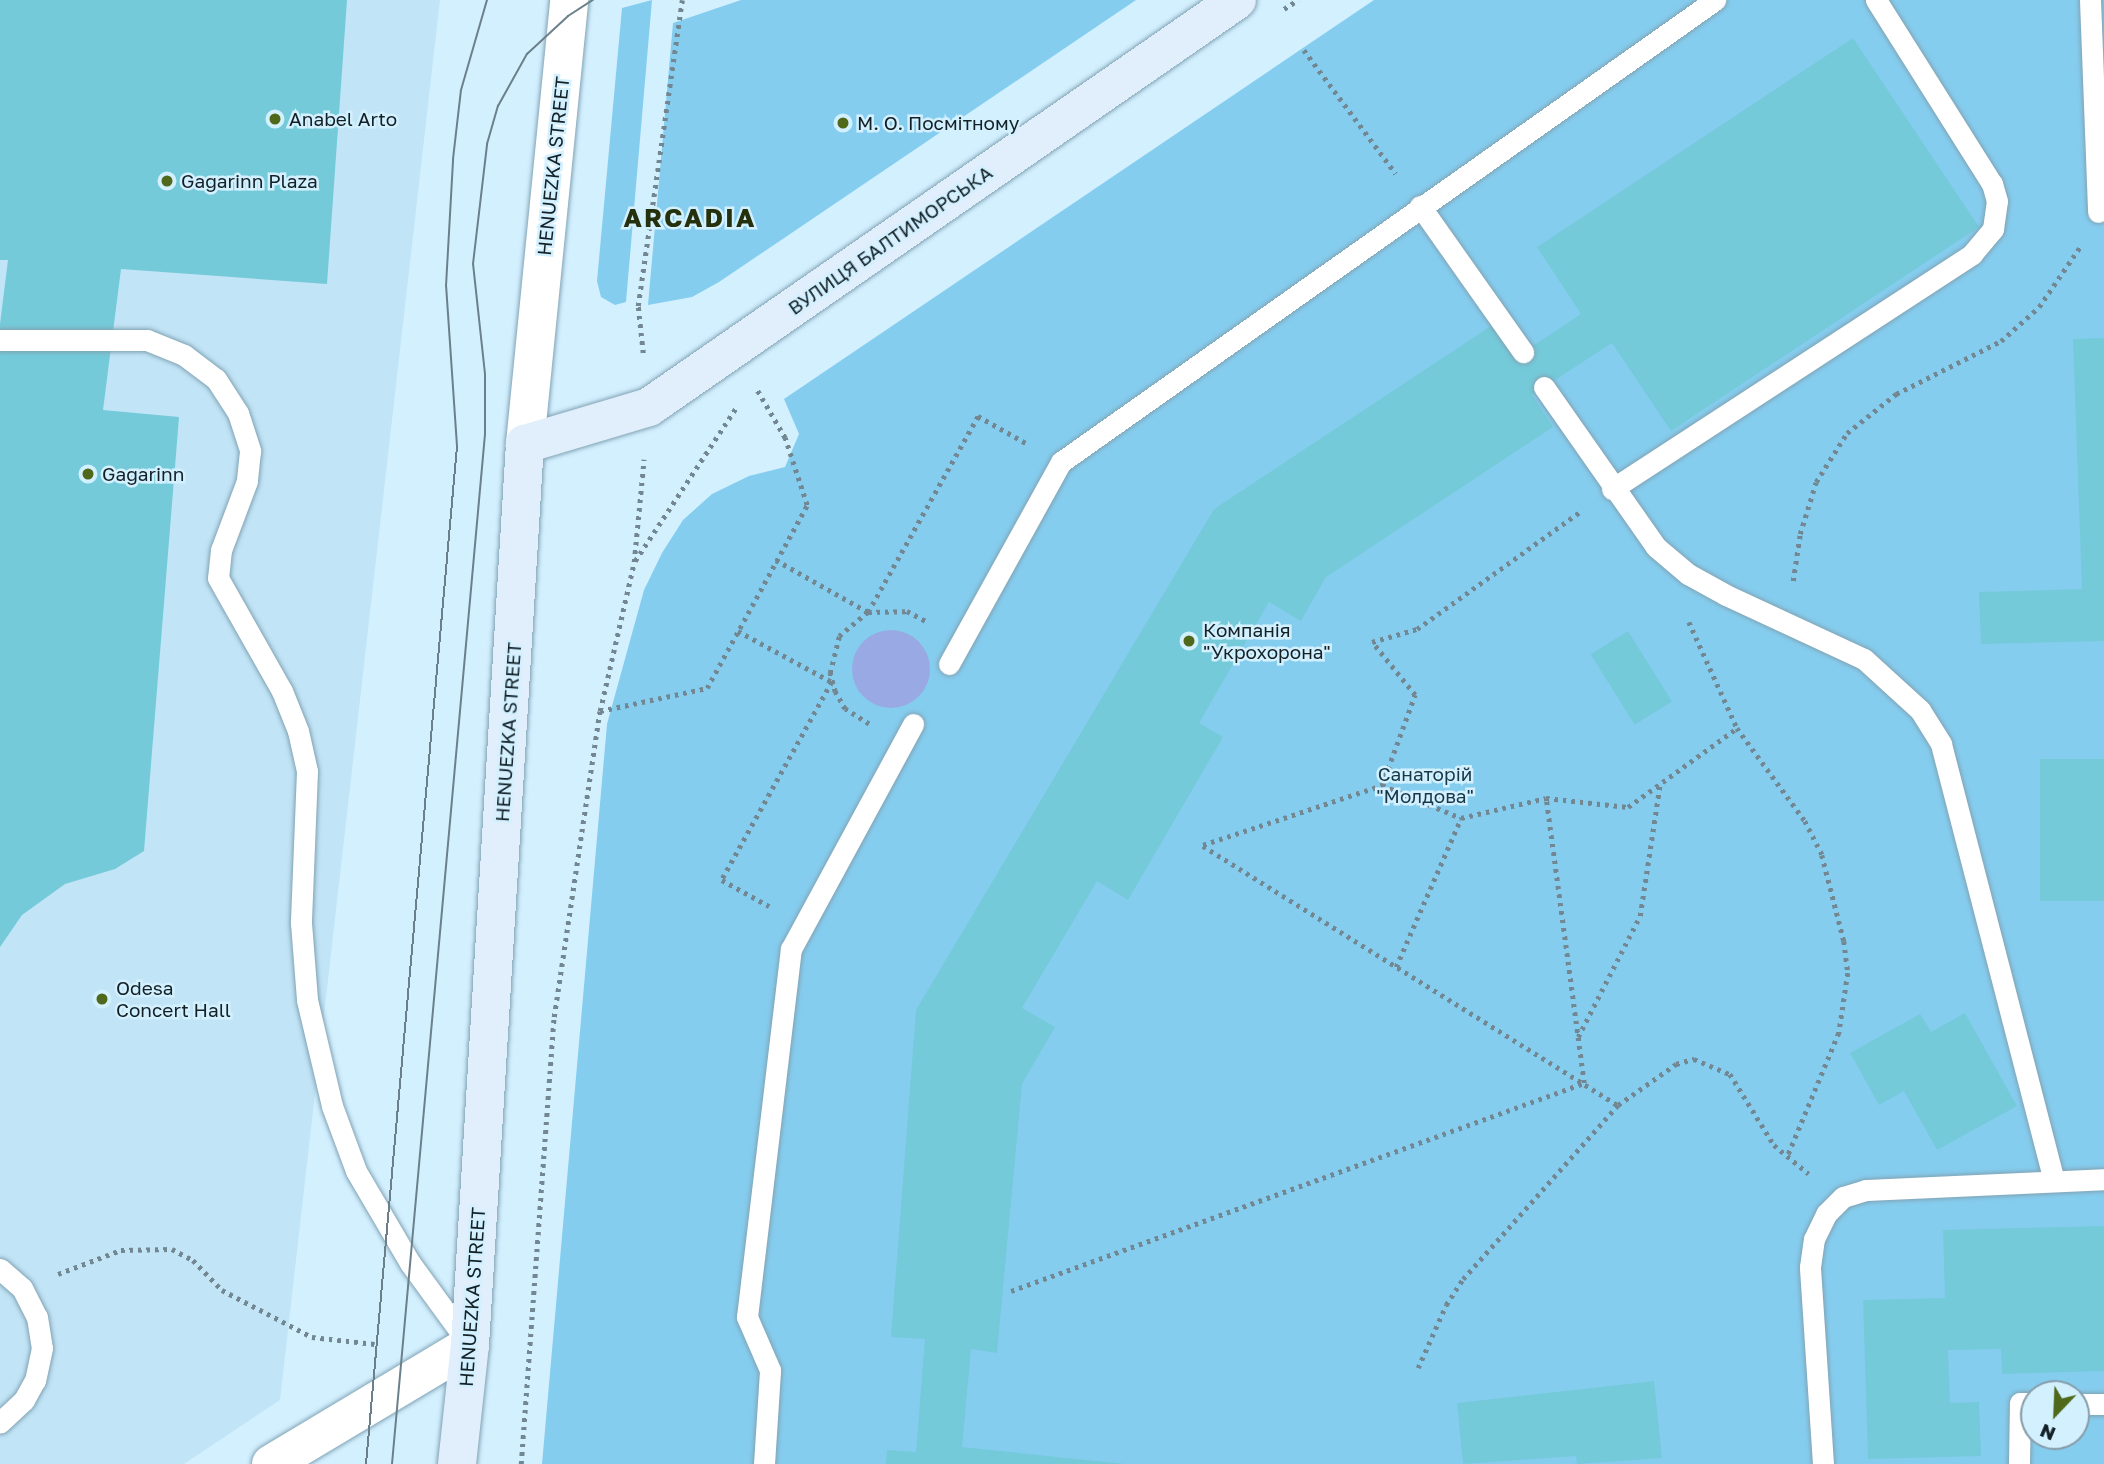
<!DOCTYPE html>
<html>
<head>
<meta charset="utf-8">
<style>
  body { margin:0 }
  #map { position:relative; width:2104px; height:1464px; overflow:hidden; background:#d3f0ff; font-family:"Golos Text",sans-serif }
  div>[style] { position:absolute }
  .built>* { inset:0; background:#c1e4f6 }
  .green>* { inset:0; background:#85cdef }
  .water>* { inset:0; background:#98a9e3 }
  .round { border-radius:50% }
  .building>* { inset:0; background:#74cad9; transform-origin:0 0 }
  .path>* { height:4.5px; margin-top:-2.25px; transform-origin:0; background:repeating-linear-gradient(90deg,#728791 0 3.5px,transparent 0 8.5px) }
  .roads { filter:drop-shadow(0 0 2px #81a3b4) drop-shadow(0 0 2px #81a3b4) }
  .lane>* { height:21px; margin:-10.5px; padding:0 10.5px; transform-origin:10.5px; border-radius:10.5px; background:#fff }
  .street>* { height:38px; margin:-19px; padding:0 19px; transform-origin:19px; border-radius:19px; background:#fff }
  .secondary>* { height:38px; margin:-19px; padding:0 19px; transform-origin:19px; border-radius:19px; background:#e1eefc }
  .tram>* { height:2px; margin:-1px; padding:0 1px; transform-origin:1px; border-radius:1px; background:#6b808a }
  .dots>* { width:19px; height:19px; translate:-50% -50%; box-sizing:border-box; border:4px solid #d3f0ff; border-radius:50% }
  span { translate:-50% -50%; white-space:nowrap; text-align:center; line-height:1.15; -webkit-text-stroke:5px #d3f0ff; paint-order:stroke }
  .poi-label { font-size:19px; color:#132127 }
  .left { translate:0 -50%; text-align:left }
  .street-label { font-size:19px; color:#132127 }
  .park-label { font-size:19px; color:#173847 }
  .district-label { font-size:26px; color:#25310d; font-weight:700; letter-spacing:2px }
  .north { position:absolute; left:2020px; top:1380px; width:70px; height:70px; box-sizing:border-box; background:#d3f0ff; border:2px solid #869da9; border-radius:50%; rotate:203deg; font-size:19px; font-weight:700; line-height:28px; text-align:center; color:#132127 }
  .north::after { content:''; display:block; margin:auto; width:24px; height:32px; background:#4f6819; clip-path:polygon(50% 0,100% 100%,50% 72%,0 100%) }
</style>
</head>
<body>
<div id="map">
  <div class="built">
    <div style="clip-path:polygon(0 0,440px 0,280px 1400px,184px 1464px,0 1464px)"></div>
  </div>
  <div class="green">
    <div style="clip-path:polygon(652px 0,626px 302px,615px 305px,601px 297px,597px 281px,622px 8px)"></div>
    <div style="clip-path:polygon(741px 0,1136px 0,719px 282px,692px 297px,648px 305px,673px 23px)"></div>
    <div style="clip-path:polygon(evenodd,1374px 0,2104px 0,2104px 1464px,542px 1464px,607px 724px,644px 590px,662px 553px,683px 520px,712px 494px,749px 476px,785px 467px,799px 434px,784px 399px,1374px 0,2034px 1394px,2076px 1394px,2076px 1436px,2034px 1436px,2034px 1394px)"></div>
  </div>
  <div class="water">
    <div class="round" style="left:852px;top:630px;width:78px;height:78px"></div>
  </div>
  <div class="building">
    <div style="clip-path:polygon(0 0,347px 0,327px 284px,121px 269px,103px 410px,179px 417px,144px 851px,115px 869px,65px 884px,22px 915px,0 947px,0 324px,8px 260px,0 260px)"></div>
    <div style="clip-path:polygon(1853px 38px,1979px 227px,1671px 431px,1612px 343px,1532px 395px,1553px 427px,1326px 577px,1301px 621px,1269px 602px,1199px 723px,1223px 737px,1128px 900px,1097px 881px,1022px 1008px,1055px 1027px,1022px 1084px,997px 1353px,971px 1349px,962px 1447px,1125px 1464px,886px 1464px,887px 1450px,916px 1452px,925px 1339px,891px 1337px,916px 1010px,1214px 509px,1494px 324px,1516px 357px,1581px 314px,1537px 247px)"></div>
    <div style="clip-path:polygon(2104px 338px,2104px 641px,1981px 644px,1979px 592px,2082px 589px,2073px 339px)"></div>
    <div style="left:1628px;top:631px;width:83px;height:44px;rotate:58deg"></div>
    <div style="left:2104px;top:759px;width:142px;height:64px;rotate:90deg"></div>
    <div style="clip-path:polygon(1965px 1013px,2017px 1106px,1937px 1150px,1904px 1091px,1879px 1105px,1850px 1053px,1920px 1014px,1931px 1032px)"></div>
    <div style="clip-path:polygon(2104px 1226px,2104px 1371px,2002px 1374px,2001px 1349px,1948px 1350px,1950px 1403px,1979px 1402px,1981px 1456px,1868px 1459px,1863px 1300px,1945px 1298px,1943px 1230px)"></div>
    <div style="clip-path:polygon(1654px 1381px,1662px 1458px,1577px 1464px,1576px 1456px,1463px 1464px,1457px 1403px)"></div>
  </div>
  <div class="path">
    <div style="left:1284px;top:9px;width:17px;rotate:-33deg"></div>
    <div style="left:1304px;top:50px;width:154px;rotate:53.4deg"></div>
    <div style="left:643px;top:353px;width:47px;rotate:-96.1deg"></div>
    <div style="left:638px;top:306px;width:309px;rotate:-81.8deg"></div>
    <div style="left:776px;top:560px;width:106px;rotate:29.5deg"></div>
    <div style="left:868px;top:612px;width:39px;rotate:-1deg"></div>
    <div style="left:907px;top:611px;width:24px;rotate:28deg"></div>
    <div style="left:635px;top:561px;width:183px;rotate:-56.6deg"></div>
    <div style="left:1793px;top:581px;width:48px;rotate:-81.5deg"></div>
    <div style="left:1800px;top:534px;width:54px;rotate:-72.9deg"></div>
    <div style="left:1816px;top:482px;width:58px;rotate:-57.7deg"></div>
    <div style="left:1847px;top:433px;width:63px;rotate:-38.5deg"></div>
    <div style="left:1896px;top:394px;width:118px;rotate:-26.8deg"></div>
    <div style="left:2001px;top:341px;width:51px;rotate:-41.8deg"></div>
    <div style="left:2039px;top:307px;width:73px;rotate:-55.7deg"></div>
    <div style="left:1689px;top:622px;width:116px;rotate:65.6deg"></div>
    <div style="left:1737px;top:728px;width:115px;rotate:53.8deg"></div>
    <div style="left:1805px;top:821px;width:38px;rotate:63deg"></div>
    <div style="left:1822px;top:855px;width:89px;rotate:75.7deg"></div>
    <div style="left:1844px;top:941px;width:32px;rotate:83deg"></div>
    <div style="left:1848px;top:973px;width:61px;rotate:98.5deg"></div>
    <div style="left:1839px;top:1033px;width:135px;rotate:112.6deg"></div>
    <div style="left:738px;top:631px;width:107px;rotate:28.5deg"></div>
    <div style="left:832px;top:682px;width:227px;rotate:119.1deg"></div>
    <div style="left:722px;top:880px;width:54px;rotate:29deg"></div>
    <div style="left:600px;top:711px;width:109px;rotate:-12.1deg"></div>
    <div style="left:707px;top:688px;width:209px;rotate:-61.3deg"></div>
    <div style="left:807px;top:505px;width:71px;rotate:-108.2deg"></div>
    <div style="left:785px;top:438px;width:56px;rotate:-120.3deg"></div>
    <div style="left:869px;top:724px;width:28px;rotate:-148deg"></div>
    <div style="left:845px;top:709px;width:20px;rotate:-120deg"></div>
    <div style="left:835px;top:692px;width:20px;rotate:-105deg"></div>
    <div style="left:830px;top:673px;width:38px;rotate:-76deg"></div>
    <div style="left:839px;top:636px;width:38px;rotate:-40deg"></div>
    <div style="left:868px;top:612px;width:225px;rotate:-60.7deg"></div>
    <div style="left:978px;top:416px;width:55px;rotate:29.4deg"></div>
    <div style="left:1382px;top:785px;width:96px;rotate:-69.9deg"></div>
    <div style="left:1415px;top:695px;width:68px;rotate:-129.1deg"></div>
    <div style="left:1372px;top:642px;width:47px;rotate:-16.1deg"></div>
    <div style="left:1417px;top:629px;width:202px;rotate:-35.7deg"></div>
    <div style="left:1203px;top:845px;width:189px;rotate:-18.5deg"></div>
    <div style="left:1382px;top:785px;width:86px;rotate:22.7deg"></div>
    <div style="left:1461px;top:818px;width:87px;rotate:-13.2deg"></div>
    <div style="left:1546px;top:798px;width:82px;rotate:6.3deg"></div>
    <div style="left:1628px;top:807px;width:135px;rotate:-35.9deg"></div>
    <div style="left:1203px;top:846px;width:489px;rotate:32deg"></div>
    <div style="left:1396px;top:967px;width:163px;rotate:-66.4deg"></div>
    <div style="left:1578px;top:1037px;width:136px;rotate:-62.9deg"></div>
    <div style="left:1640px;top:916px;width:134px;rotate:-81.4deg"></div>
    <div style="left:58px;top:1274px;width:67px;rotate:-20.9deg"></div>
    <div style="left:121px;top:1250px;width:51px;rotate:-1.1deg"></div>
    <div style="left:172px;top:1249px;width:24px;rotate:28deg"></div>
    <div style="left:193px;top:1260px;width:42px;rotate:46deg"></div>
    <div style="left:222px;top:1290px;width:102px;rotate:27.6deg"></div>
    <div style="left:312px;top:1337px;width:63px;rotate:6.3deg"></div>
    <div style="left:1011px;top:1291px;width:610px;rotate:-19.95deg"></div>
    <div style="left:1584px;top:1083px;width:288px;rotate:-97.6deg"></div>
    <div style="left:1418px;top:1368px;width:69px;rotate:-66deg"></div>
    <div style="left:1446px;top:1305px;width:31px;rotate:-57deg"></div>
    <div style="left:1463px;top:1279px;width:233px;rotate:-48.3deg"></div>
    <div style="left:1618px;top:1105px;width:71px;rotate:-35.3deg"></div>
    <div style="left:1676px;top:1064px;width:19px;rotate:-16deg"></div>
    <div style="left:1694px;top:1059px;width:39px;rotate:23deg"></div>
    <div style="left:1730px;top:1074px;width:84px;rotate:58.2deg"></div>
    <div style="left:1774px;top:1145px;width:45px;rotate:39.6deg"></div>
    <div style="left:521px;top:1464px;width:448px;rotate:-85.8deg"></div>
    <div style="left:554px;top:1017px;width:309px;rotate:-81.5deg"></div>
    <div style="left:600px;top:711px;width:153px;rotate:-77.1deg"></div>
    <div style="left:634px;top:562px;width:103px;rotate:-84.5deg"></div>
  </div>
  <div class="roads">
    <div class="lane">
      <div style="left:2090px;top:0;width:212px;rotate:87.8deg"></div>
      <div style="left:1420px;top:206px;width:179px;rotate:54.8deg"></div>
      <div style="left:0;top:340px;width:147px"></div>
      <div style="left:147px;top:340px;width:40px;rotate:22deg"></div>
      <div style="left:184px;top:355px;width:40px;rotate:37deg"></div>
      <div style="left:216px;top:379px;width:40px;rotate:57.1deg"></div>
      <div style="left:238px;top:413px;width:40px;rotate:72deg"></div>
      <div style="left:250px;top:451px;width:30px;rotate:96deg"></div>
      <div style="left:247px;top:481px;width:74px;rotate:110.6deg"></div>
      <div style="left:221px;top:550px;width:28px;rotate:96deg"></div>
      <div style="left:218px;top:578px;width:130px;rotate:60.5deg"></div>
      <div style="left:282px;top:691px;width:43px;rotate:68.2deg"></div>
      <div style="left:298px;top:731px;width:41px;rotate:77.3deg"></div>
      <div style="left:307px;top:771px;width:152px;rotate:92.3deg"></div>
      <div style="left:301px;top:923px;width:77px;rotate:85.5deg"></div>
      <div style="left:307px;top:1000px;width:109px;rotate:76.7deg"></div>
      <div style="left:332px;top:1106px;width:69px;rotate:69.7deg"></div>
      <div style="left:356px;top:1171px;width:107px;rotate:59.6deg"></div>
      <div style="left:410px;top:1263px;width:100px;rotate:53.9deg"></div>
      <div style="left:1544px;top:387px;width:195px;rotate:55deg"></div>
      <div style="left:1656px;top:547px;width:42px;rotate:40.2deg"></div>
      <div style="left:1688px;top:574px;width:43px;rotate:28.9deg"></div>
      <div style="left:1726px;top:595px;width:152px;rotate:24.9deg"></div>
      <div style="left:1864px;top:659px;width:76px;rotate:42.3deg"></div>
      <div style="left:1920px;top:710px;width:40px;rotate:58deg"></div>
      <div style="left:1941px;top:744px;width:451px;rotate:75.5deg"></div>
      <div style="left:1612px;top:489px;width:430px;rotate:-33.1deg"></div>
      <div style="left:1972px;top:254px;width:33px;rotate:-50deg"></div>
      <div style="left:1993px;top:229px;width:28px;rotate:-82deg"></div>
      <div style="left:1997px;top:201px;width:18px;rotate:-106deg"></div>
      <div style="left:1992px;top:184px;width:218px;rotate:-122.2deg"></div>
      <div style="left:949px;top:664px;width:231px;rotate:-61deg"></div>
      <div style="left:1061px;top:462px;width:801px;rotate:-35.24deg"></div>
      <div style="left:0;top:1269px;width:29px;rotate:41deg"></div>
      <div style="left:22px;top:1288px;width:33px;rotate:63deg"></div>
      <div style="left:37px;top:1317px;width:31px;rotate:81deg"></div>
      <div style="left:42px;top:1348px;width:33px;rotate:102deg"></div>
      <div style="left:35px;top:1380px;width:23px;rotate:119deg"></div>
      <div style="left:24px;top:1400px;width:33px;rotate:137deg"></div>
      <div style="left:2076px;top:1404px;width:28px"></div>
      <div style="left:764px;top:1464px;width:94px;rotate:-86.3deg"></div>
      <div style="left:770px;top:1370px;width:58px;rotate:-113.5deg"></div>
      <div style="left:747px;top:1317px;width:371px;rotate:-83.2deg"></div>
      <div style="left:791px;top:949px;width:256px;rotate:-61.5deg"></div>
      <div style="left:1823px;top:1464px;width:197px;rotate:-93.8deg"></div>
      <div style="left:1810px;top:1267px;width:28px;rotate:-82deg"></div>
      <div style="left:1814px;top:1239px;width:28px;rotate:-64deg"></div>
      <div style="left:1826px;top:1214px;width:24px;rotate:-45deg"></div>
      <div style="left:1843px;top:1197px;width:24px;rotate:-17deg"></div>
      <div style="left:1866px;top:1190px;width:238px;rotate:-2.6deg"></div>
      <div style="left:2019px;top:1464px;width:61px;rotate:-89.1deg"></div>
      <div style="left:2020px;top:1403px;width:14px"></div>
    </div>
    <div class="street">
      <div style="left:525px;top:444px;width:446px;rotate:-84.3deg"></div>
      <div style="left:271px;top:1464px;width:232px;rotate:-30.9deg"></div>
    </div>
    <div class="secondary">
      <div style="left:457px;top:1464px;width:120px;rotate:-83.8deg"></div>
      <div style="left:470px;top:1345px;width:903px;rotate:-86.51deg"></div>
      <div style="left:525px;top:444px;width:129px;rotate:-16.6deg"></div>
      <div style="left:649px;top:407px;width:715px;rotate:-34.69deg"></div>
    </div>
  </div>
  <div class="tram">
    <div style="left:366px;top:1464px;width:1022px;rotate:-84.89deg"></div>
    <div style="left:457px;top:446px;width:160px;rotate:-93.9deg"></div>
    <div style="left:446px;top:286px;width:127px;rotate:-86.8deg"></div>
    <div style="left:453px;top:159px;width:69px;rotate:-83.4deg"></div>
    <div style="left:461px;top:90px;width:94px;rotate:-73.9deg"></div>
    <div style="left:392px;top:1464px;width:1033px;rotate:-84.84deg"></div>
    <div style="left:485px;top:435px;width:61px;rotate:-90deg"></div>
    <div style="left:485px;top:374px;width:111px;rotate:-96.2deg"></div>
    <div style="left:473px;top:264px;width:121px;rotate:-83.3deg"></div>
    <div style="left:487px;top:144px;width:40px;rotate:-74deg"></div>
    <div style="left:498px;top:106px;width:60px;rotate:-60.9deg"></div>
    <div style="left:527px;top:54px;width:56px;rotate:-42.8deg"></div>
    <div style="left:568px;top:16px;width:30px;rotate:-33deg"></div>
  </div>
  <div class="dots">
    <div style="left:275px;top:119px;background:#4f6819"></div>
    <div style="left:843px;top:123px;background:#4f6819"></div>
    <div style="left:167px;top:181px;background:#4f6819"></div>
    <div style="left:88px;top:474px;background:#4f6819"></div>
    <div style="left:1189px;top:641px;background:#4f6819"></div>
    <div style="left:102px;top:999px;background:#4f6819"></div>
  </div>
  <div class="poi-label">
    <span class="left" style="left:289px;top:119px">Anabel Arto</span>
    <span class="left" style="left:857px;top:123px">М. О. Посмітному</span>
    <span class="left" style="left:181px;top:181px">Gagarinn Plaza</span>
    <span class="left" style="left:102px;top:474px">Gagarinn</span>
    <span class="left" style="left:1203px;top:641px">Компанія<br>"Укрохорона"</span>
    <span class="left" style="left:116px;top:999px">Odesa<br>Concert Hall</span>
  </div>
  <div class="street-label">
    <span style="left:553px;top:166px;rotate:-84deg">HENUEZKA STREET</span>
    <span style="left:890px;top:240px;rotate:-35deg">ВУЛИЦЯ БАЛТИМОРСЬКА</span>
    <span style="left:508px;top:732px;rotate:-86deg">HENUEZKA STREET</span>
    <span style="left:472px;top:1297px;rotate:-86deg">HENUEZKA STREET</span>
  </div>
  <div class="park-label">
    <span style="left:1425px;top:785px">Санаторій<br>"Молдова"</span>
  </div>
  <div class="district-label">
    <span style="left:690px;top:218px">ARCADIA</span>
  </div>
  <div class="north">N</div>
</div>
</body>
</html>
